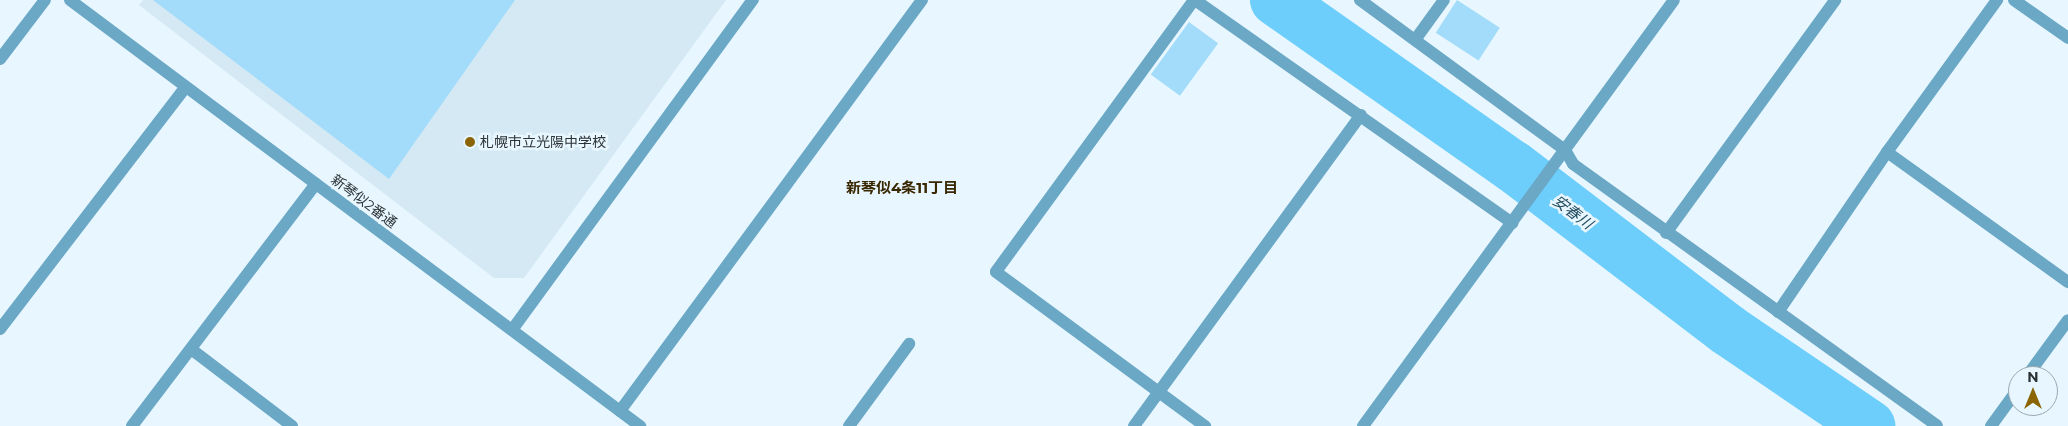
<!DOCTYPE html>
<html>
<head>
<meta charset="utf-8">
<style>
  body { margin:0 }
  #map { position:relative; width:2068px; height:426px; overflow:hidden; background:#e8f7ff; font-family:Montserrat,"Noto Sans JP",sans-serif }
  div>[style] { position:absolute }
  .built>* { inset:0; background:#d4e9f4 }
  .green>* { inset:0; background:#a2dcfa; transform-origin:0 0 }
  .river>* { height:52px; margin:-26px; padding:0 26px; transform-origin:26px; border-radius:26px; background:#6dcefc }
  .service>* { height:12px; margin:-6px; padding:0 6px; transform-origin:6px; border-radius:6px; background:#6ba8c6 }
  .minor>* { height:12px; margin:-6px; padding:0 6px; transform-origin:6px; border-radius:6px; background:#6ba8c6 }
  .dots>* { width:14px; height:14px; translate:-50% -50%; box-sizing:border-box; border:2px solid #e8f7ff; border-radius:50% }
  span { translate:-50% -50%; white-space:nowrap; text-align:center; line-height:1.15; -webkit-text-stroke:5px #e8f7ff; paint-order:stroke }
  .poi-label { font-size:14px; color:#2b3236 }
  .left { translate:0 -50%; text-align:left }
  .street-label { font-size:14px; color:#2b3236 }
  .neighbourhood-label { font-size:15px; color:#392700; font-weight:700 }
  .water-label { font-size:15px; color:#204a5d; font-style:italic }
  .north { position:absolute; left:2008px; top:366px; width:50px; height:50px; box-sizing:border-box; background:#e8f7ff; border:1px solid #9ca8af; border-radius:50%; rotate:0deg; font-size:14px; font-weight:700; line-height:20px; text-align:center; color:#2b3236 }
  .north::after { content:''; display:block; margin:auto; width:18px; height:22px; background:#8b6504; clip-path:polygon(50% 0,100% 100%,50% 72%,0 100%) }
</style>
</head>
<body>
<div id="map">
  <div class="built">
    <div style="clip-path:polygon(143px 0,726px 0,524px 278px,494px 278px,139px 5px)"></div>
  </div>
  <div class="green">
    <div style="clip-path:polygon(153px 0,515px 0,389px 179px)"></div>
    <div style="left:1457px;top:0;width:51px;height:39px;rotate:33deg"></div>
    <div style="left:1189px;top:22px;width:36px;height:65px;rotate:36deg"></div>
  </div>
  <div class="river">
    <div style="left:1276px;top:0;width:291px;rotate:35.1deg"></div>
    <div style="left:1514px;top:167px;width:269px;rotate:37.3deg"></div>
    <div style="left:1728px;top:330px;width:171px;rotate:34.2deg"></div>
  </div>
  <div class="service">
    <div style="left:849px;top:426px;width:102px;rotate:-53.8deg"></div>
  </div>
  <div class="minor">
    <div style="left:70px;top:0;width:712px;rotate:36.77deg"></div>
    <div style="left:1194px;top:0;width:336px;rotate:126.1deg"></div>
    <div style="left:996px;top:272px;width:260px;rotate:36.4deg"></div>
    <div style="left:1195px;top:0;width:388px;rotate:35.1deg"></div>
    <div style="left:1360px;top:0;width:254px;rotate:36.2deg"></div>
    <div style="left:1565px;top:150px;width:16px;rotate:60deg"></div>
    <div style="left:1573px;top:164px;width:448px;rotate:35.7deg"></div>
    <div style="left:2014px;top:0;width:66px;rotate:35.1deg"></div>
    <div style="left:1415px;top:40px;width:49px;rotate:-54.1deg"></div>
    <div style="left:0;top:59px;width:74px;rotate:-52.7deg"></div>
    <div style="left:1887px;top:152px;width:223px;rotate:35.7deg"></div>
    <div style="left:1666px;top:233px;width:288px;rotate:-54deg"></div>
    <div style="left:1778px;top:312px;width:194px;rotate:-55.7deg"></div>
    <div style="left:1887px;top:152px;width:188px;rotate:-54.1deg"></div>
    <div style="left:0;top:329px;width:305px;rotate:-52.5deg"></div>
    <div style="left:512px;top:330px;width:409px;rotate:-53.9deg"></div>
    <div style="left:191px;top:349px;width:127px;rotate:37.3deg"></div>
    <div style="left:2027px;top:376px;width:69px;rotate:-53.8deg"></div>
    <div style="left:620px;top:411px;width:510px;rotate:-53.69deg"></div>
    <div style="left:132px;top:426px;width:304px;rotate:-52.8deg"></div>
    <div style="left:1134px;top:426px;width:385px;rotate:-53.9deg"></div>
    <div style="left:1363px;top:426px;width:527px;rotate:-53.87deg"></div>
    <div style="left:1991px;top:426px;width:46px;rotate:-53.9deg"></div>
  </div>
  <div class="dots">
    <div style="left:470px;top:142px;background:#8b6504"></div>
  </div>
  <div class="poi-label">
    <span class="left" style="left:480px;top:142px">札幌市立光陽中学校</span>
  </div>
  <div class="street-label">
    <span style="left:364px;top:201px;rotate:37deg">新琴似2番通</span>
  </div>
  <div class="neighbourhood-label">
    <span style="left:902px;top:188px">新琴似4条11丁目</span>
  </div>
  <div class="water-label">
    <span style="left:1573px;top:212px;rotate:37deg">安春川</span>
  </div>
  <div class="north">N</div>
</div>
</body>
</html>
